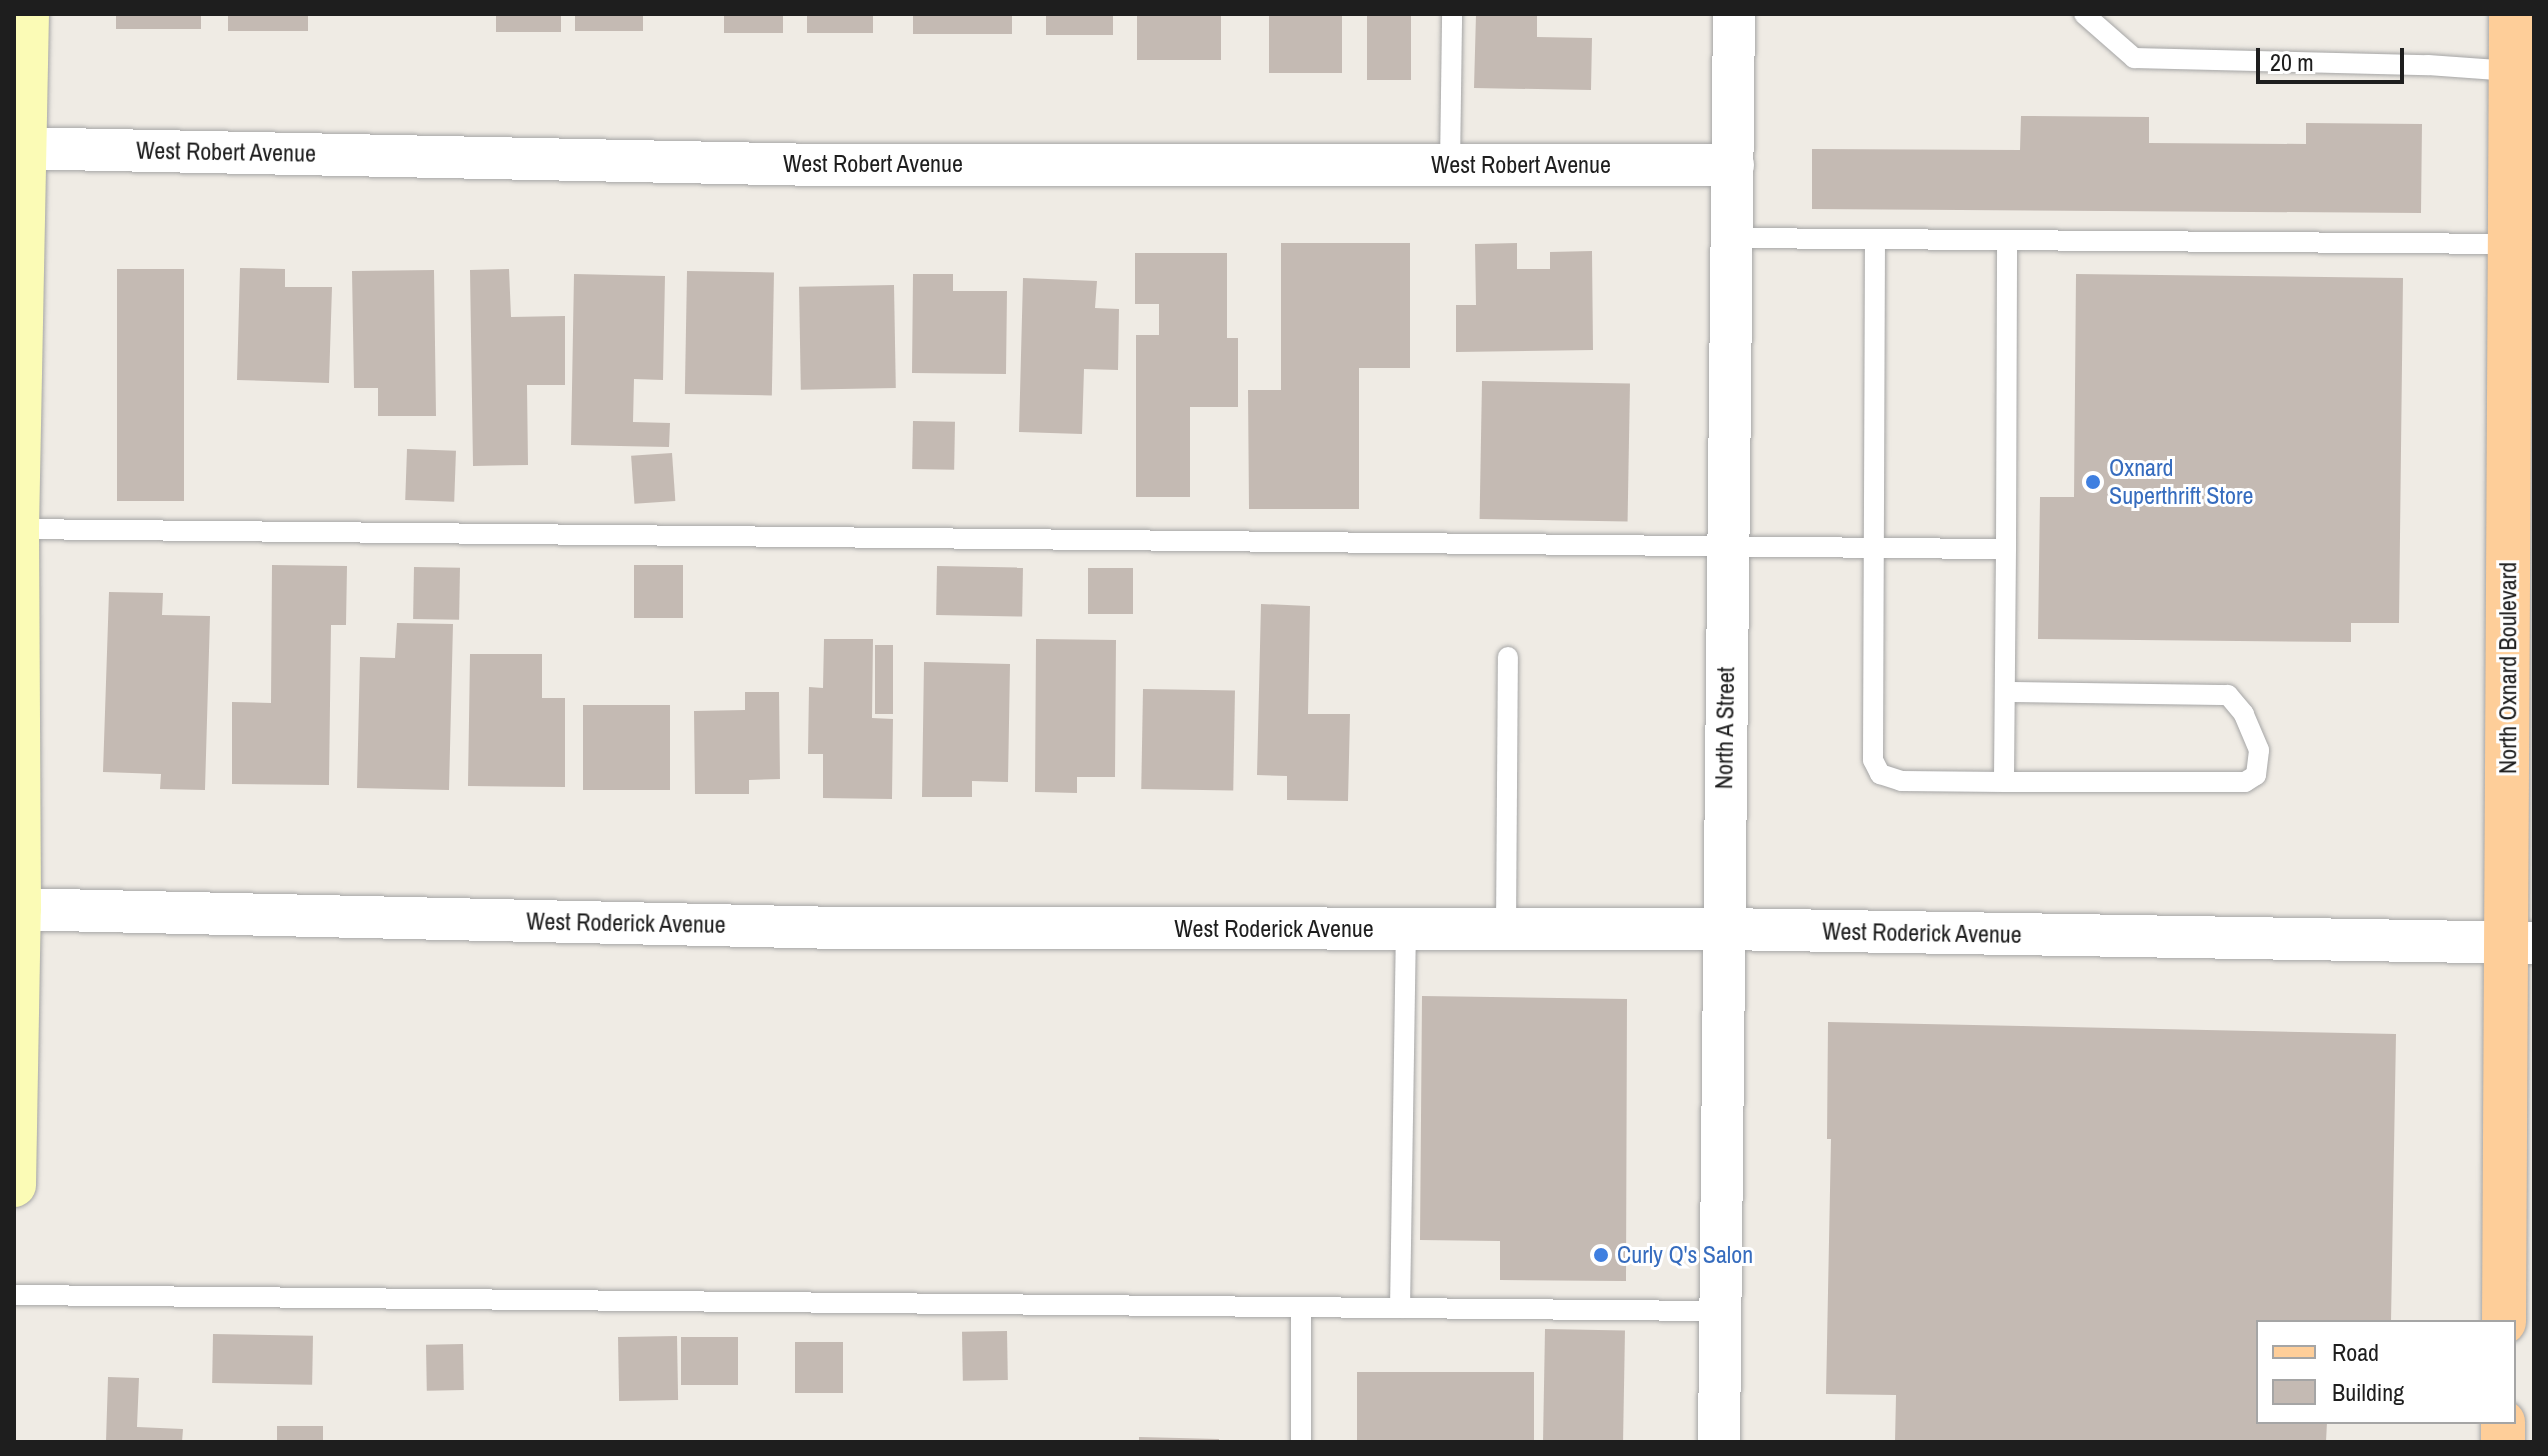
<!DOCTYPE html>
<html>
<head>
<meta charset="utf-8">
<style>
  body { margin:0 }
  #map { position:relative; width:2548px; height:1456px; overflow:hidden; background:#efebe4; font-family:"Archivo Narrow",sans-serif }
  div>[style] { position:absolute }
  .building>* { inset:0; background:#c4bab3; transform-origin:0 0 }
  .roads { filter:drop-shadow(0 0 2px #a5a5a5) drop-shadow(0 0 2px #a5a5a5) }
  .lane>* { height:20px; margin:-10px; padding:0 10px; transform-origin:10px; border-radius:10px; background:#fff }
  .street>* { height:42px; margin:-21px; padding:0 21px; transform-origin:21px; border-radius:21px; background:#fff }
  .secondary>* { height:44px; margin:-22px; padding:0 22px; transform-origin:22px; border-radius:22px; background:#fbfbb6 }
  .primary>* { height:44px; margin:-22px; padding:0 22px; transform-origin:22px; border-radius:22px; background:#fece99 }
  .dots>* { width:22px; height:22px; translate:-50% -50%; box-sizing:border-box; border:4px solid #fff; border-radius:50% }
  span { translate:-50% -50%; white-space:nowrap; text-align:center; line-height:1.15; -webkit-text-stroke:6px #fff; paint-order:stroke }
  .street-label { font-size:24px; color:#1e1e1e }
  .shop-label { font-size:24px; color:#366cbe }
  .left { translate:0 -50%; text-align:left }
  .frame { position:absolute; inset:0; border:16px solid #1e1e1e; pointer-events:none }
  .legend { position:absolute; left:2256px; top:1320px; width:260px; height:104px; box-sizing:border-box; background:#fff; border:2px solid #a5a5a5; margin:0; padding:10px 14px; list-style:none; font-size:24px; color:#1e1e1e }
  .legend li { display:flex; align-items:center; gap:16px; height:40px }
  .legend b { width:40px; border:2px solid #a5a5a5 }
  .scale { position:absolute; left:2256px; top:48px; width:148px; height:36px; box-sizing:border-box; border:4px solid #1e1e1e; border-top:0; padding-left:10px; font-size:24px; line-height:28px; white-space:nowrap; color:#1e1e1e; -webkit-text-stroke:6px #fff; paint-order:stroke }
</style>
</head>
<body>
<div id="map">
  <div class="building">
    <div style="left:116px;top:14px;width:85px;height:15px"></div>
    <div style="left:228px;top:14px;width:80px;height:17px"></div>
    <div style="left:496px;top:14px;width:65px;height:18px"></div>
    <div style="left:575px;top:14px;width:68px;height:17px"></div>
    <div style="left:724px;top:14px;width:59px;height:19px"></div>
    <div style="left:807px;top:14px;width:66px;height:19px"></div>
    <div style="left:913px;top:14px;width:99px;height:20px"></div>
    <div style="left:1046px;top:14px;width:67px;height:21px"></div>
    <div style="left:1137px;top:14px;width:84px;height:46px"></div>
    <div style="left:1269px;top:14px;width:73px;height:59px"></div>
    <div style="left:1367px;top:14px;width:44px;height:66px"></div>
    <div style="clip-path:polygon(1476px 14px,1537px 14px,1537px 37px,1592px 38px,1591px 90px,1474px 88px)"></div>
    <div style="clip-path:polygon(2021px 116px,2149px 117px,2149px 143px,2306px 144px,2306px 123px,2422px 124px,2421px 213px,1812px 209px,1812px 149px,2020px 150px)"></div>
    <div style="clip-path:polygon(1281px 243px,1410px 243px,1410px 368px,1359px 368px,1359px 509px,1249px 509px,1248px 390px,1281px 390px)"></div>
    <div style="clip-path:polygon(1517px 243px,1517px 269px,1550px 269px,1550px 252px,1592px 251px,1593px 350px,1456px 352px,1456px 305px,1476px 305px,1475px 244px)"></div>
    <div style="clip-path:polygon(1135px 253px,1227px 253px,1227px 338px,1238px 338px,1238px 407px,1190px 407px,1190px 497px,1136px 497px,1136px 335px,1159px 335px,1159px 304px,1135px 304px)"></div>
    <div style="clip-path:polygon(240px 268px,285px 269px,285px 287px,332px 287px,329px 383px,237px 380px)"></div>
    <div style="left:117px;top:269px;width:67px;height:232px"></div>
    <div style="clip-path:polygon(509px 269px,511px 317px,565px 316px,565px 385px,527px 385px,528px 465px,473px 466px,470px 270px)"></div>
    <div style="clip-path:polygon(434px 270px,436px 416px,378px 416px,378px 388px,354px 388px,352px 271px)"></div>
    <div style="left:687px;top:271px;width:87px;height:123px;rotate:1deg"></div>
    <div style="clip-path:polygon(574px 274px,665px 276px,663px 380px,634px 379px,633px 422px,670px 423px,669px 447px,571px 445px)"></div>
    <div style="clip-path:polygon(913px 274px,953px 274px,953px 291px,1007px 291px,1006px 374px,912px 373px)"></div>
    <div style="clip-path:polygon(2076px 274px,2403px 278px,2399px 623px,2351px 623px,2351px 642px,2038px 639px,2040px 497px,2074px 497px)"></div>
    <div style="clip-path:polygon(1023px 278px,1097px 281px,1095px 308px,1119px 309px,1118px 370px,1084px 369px,1082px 434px,1019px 432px)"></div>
    <div style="left:894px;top:285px;width:103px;height:95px;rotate:89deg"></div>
    <div style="left:1482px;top:381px;width:148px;height:138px;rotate:1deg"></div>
    <div style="left:913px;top:421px;width:42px;height:48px;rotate:1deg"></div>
    <div style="left:407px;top:449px;width:49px;height:51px;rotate:2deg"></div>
    <div style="left:672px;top:453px;width:48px;height:41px;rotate:86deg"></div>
    <div style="clip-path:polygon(272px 565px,347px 566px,346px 625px,331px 625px,329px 785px,232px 784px,232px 702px,271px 703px)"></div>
    <div style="left:634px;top:565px;width:49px;height:53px"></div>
    <div style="left:937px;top:566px;width:86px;height:49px;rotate:1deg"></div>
    <div style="left:414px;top:567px;width:46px;height:52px;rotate:1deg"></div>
    <div style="left:1133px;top:568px;width:46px;height:45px;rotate:90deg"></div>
    <div style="clip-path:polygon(109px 592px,163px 593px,162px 615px,210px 616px,205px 790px,160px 789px,161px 774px,103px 772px)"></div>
    <div style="clip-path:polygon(1261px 604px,1310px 606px,1308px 714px,1350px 714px,1348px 801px,1287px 800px,1287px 776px,1257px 775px)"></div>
    <div style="clip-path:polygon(397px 623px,453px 624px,449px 790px,357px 788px,360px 657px,395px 658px)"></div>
    <div style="clip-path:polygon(824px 639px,873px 639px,872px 718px,893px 719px,892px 799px,823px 798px,823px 754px,808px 754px,809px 687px,823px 688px)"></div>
    <div style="clip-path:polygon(1036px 639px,1116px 640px,1115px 777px,1077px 777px,1077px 793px,1035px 792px)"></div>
    <div style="left:875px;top:645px;width:18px;height:69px"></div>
    <div style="clip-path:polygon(470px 654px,542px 654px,542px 698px,565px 698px,565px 787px,468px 786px)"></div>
    <div style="clip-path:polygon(924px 662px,1010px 664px,1008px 782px,972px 781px,972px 797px,922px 797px)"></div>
    <div style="left:1143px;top:689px;width:92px;height:100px;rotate:1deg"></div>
    <div style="clip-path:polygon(745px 692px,779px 692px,780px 779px,749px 780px,749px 794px,695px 794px,694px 711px,745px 710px)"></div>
    <div style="left:583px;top:705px;width:87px;height:85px"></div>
    <div style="clip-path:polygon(1422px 996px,1627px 999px,1626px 1281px,1500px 1280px,1500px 1241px,1420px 1240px)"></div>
    <div style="clip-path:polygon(1828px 1022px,2396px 1034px,2391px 1322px,2258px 1322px,2258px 1422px,2327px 1422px,2326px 1442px,1895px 1442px,1896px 1395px,1826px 1394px,1831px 1139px,1827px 1139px)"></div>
    <div style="left:1545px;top:1329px;width:80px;height:113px;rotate:1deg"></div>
    <div style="left:1007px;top:1331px;width:49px;height:45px;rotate:89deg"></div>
    <div style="left:213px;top:1334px;width:100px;height:49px;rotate:1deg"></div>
    <div style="left:677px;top:1336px;width:64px;height:59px;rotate:89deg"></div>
    <div style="left:681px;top:1337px;width:57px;height:48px"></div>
    <div style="left:795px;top:1342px;width:48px;height:51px"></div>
    <div style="left:463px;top:1344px;width:46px;height:37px;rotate:89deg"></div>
    <div style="left:1357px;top:1372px;width:177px;height:70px"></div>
    <div style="clip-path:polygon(108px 1377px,139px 1378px,137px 1427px,183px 1429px,182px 1442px,106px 1442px)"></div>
    <div style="left:277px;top:1426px;width:46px;height:16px"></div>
    <div style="clip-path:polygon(1139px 1437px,1219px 1439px,1219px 1442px,1139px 1442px)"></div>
  </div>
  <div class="roads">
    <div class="lane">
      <div style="left:2084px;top:14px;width:67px;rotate:41.3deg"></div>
      <div style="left:2134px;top:58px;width:294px;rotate:1.4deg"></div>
      <div style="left:2428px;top:65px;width:83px;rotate:4.1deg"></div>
      <div style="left:1450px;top:165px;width:151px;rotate:-89.2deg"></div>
      <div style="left:1732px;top:238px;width:778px;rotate:0.44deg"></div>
      <div style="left:1875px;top:239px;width:521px;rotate:90.22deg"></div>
      <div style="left:1873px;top:760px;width:16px;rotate:63deg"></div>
      <div style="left:1880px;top:774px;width:22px;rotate:18deg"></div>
      <div style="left:1901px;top:781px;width:103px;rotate:0.6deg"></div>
      <div style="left:2004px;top:782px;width:241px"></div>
      <div style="left:2245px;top:782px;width:13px;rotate:-32deg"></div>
      <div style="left:2256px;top:775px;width:25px;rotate:-83deg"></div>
      <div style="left:2259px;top:750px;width:39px;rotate:-113deg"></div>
      <div style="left:2244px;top:714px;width:25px;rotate:-130deg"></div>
      <div style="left:2228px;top:695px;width:223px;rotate:-179.2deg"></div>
      <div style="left:14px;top:529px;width:1992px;rotate:0.58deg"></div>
      <div style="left:2006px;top:549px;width:233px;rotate:90.5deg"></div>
      <div style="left:2006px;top:549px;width:308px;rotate:-89.8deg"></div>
      <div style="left:1506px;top:929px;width:272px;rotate:-89.6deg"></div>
      <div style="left:14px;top:1295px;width:1706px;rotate:0.54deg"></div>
      <div style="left:1301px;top:1308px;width:134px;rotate:90deg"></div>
      <div style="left:1400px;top:1308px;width:379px;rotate:-89.1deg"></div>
    </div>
    <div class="street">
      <div style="left:14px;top:148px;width:808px;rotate:1.21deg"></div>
      <div style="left:822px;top:165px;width:911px"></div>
      <div style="left:14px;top:909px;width:823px;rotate:1.32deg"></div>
      <div style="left:837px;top:928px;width:886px;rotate:0.06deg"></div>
      <div style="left:1723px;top:929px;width:811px;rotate:0.99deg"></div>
      <div style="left:1719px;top:1442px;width:1428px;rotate:-89.4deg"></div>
    </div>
    <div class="secondary">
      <div style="left:14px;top:1185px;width:276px;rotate:-89deg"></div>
      <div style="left:19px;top:909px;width:380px;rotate:-90.3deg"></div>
      <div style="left:17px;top:529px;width:515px;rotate:-88.89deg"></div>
    </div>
    <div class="primary">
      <div style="left:2504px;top:1322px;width:1308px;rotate:-89.69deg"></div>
      <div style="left:2503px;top:1442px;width:20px;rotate:-90deg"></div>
    </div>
  </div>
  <div class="dots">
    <div style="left:2093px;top:482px;background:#3f7fe0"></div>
    <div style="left:1601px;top:1255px;background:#3f7fe0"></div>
  </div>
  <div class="street-label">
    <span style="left:226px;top:152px;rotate:1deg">West Robert Avenue</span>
    <span style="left:873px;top:164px">West Robert Avenue</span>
    <span style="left:1521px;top:165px">West Robert Avenue</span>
    <span style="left:2508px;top:668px;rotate:-90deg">North Oxnard Boulevard</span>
    <span style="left:1725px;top:728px;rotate:-89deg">North A Street</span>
    <span style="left:626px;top:923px;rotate:1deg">West Roderick Avenue</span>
    <span style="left:1274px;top:929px">West Roderick Avenue</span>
    <span style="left:1922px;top:933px;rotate:1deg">West Roderick Avenue</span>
  </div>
  <div class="shop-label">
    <span class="left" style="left:2109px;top:482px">Oxnard<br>Superthrift Store</span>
    <span class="left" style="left:1617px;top:1255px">Curly Q's Salon</span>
  </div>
  <div class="frame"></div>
  <ul class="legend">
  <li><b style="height:10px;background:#fece99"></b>Road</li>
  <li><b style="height:22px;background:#c4bab3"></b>Building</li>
  </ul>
  <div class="scale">20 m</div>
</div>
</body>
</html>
